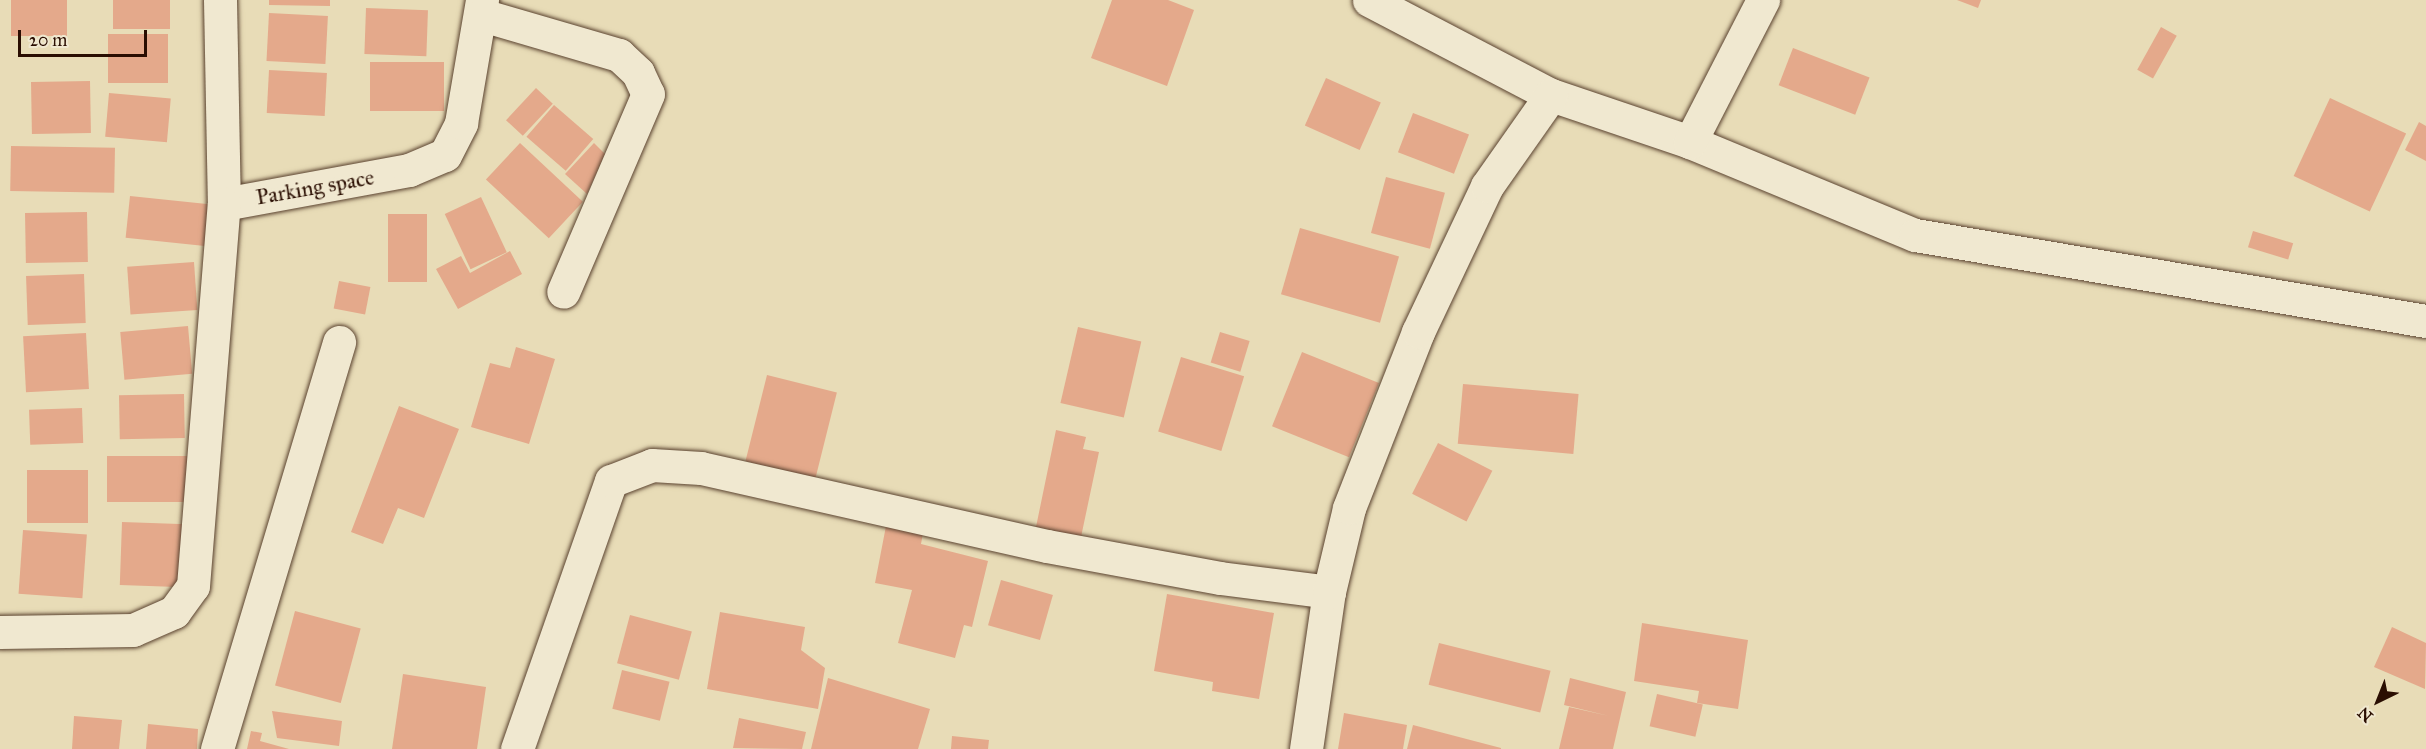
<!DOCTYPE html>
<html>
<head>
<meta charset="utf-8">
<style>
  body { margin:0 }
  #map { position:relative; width:2426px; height:749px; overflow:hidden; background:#e8dcb7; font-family:"IM FELL Great Primer",serif }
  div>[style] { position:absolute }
  .building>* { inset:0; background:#e4a98b; transform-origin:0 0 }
  .roads { filter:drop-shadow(0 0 2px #5a422f) drop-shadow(0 0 2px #5a422f) }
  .minor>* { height:33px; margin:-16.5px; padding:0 16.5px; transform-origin:16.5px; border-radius:16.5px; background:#f0e8d0 }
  span { translate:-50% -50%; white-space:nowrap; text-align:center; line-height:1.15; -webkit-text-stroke:5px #f0e8d0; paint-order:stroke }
  .street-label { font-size:22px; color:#2a0e02 }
  .north { position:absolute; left:2348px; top:671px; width:60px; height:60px; -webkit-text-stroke:4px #f0e8d0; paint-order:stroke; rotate:223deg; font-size:16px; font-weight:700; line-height:24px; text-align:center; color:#2a0e02 }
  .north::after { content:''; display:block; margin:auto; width:21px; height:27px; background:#2a0e02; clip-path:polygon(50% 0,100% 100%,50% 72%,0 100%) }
  .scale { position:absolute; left:18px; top:30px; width:129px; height:27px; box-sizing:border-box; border:3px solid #2a0e02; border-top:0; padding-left:8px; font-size:18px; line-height:21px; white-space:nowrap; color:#2a0e02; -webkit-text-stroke:4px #f0e8d0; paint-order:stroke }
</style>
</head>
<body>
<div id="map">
  <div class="building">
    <div style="left:11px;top:0;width:56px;height:36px"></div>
    <div style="left:113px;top:0;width:57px;height:29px"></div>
    <div style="clip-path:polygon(269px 0,330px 0,330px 6px,269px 5px)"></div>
    <div style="clip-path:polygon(1112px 0,1168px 0,1194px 10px,1167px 86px,1091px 58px)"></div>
    <div style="clip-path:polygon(1957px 0,1981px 0,1978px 8px)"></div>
    <div style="left:366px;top:8px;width:62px;height:46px;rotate:2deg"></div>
    <div style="left:269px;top:13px;width:59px;height:48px;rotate:3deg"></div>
    <div style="left:2161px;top:27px;width:18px;height:49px;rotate:29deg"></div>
    <div style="left:168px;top:34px;width:49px;height:60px;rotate:90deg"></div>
    <div style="left:1793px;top:48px;width:82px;height:40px;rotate:21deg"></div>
    <div style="left:370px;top:62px;width:74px;height:49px"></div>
    <div style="left:269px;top:70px;width:58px;height:43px;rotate:3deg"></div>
    <div style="left:1326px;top:78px;width:60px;height:52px;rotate:24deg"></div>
    <div style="left:90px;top:81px;width:52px;height:59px;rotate:89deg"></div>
    <div style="left:536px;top:88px;width:23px;height:44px;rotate:43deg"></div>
    <div style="left:109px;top:93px;width:62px;height:44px;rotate:5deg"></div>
    <div style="left:2330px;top:98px;width:84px;height:86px;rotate:25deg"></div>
    <div style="left:554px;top:105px;width:52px;height:42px;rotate:41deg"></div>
    <div style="left:1413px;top:113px;width:60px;height:42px;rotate:21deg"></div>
    <div style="clip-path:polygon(2419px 122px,2426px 126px,2426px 161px,2405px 150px)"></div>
    <div style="left:520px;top:143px;width:86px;height:50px;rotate:43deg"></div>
    <div style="clip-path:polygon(594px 143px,605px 154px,587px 194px,565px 174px)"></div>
    <div style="left:11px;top:146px;width:104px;height:45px;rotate:1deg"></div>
    <div style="left:1386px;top:177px;width:61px;height:58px;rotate:15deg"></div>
    <div style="left:130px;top:196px;width:82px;height:42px;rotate:6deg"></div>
    <div style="left:481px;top:197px;width:61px;height:40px;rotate:65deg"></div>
    <div style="left:87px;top:212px;width:50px;height:62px;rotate:89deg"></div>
    <div style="left:388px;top:214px;width:39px;height:68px"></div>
    <div style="left:1300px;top:228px;width:103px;height:69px;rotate:16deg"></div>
    <div style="left:2253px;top:231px;width:42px;height:17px;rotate:17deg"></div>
    <div style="clip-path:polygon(510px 251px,522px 274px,458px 309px,436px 269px,461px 256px,470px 273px)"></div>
    <div style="left:194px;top:262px;width:48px;height:67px;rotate:86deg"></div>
    <div style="left:84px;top:274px;width:49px;height:58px;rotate:88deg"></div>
    <div style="left:339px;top:281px;width:32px;height:28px;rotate:11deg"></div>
    <div style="left:188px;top:326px;width:48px;height:68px;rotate:85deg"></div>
    <div style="left:1078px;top:327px;width:65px;height:78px;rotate:13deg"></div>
    <div style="left:1220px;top:332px;width:31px;height:32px;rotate:17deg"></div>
    <div style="left:86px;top:333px;width:56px;height:63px;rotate:87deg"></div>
    <div style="clip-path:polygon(516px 347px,555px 359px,529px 444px,471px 427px,490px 363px,510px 368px)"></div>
    <div style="left:1302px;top:352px;width:83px;height:80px;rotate:22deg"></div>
    <div style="left:1181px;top:357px;width:66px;height:78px;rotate:17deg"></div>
    <div style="left:767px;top:375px;width:72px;height:89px;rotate:14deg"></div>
    <div style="left:1463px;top:384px;width:116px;height:60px;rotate:5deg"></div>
    <div style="left:184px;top:394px;width:44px;height:65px;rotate:89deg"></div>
    <div style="clip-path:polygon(399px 406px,459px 429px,424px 518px,398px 508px,383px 544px,351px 532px)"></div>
    <div style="left:82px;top:408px;width:35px;height:53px;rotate:88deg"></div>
    <div style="clip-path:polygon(1056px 430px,1086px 437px,1083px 449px,1099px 452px,1081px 537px,1036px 527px)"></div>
    <div style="left:1438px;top:443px;width:61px;height:57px;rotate:27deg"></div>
    <div style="left:187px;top:456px;width:46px;height:80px;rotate:90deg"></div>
    <div style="left:27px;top:470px;width:61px;height:53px"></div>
    <div style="left:122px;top:522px;width:72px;height:63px;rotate:2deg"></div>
    <div style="clip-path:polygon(886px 526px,923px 533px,921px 544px,988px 561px,972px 627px,964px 625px,955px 658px,898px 643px,912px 590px,875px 583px)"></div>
    <div style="left:23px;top:530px;width:64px;height:64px;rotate:4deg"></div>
    <div style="left:1001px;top:580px;width:54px;height:47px;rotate:16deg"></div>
    <div style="clip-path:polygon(1167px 594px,1274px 613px,1259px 699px,1212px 691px,1213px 682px,1154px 671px)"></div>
    <div style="left:295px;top:611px;width:68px;height:77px;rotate:15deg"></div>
    <div style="clip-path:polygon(720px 612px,805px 627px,801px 650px,825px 668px,818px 709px,707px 689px)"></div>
    <div style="left:630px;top:615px;width:64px;height:50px;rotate:15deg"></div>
    <div style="clip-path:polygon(1642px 623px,1748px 640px,1738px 709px,1697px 703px,1699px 691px,1634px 681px)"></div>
    <div style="clip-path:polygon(2392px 627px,2426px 643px,2425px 689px,2374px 667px)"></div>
    <div style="left:1439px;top:643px;width:115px;height:43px;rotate:14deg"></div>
    <div style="left:622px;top:670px;width:49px;height:40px;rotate:14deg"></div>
    <div style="clip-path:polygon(403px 674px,486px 687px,477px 749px,392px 749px)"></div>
    <div style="clip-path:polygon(828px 678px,930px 709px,918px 749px,811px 749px)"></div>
    <div style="clip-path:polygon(1570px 678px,1626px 692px,1613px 749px,1559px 749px,1569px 707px,1609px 716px,1564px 705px)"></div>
    <div style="left:1657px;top:694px;width:47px;height:33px;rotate:13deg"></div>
    <div style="clip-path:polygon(272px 711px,342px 721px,339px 746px,277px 738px)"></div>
    <div style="clip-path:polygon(1344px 713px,1407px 725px,1403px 749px,1338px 749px)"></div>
    <div style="clip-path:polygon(74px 716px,122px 720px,119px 749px,72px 749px)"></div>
    <div style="clip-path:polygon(739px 718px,806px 732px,802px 749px,733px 748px)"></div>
    <div style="clip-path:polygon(148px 724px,198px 729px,197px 749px,146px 749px)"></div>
    <div style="clip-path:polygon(1413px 725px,1501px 748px,1501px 749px,1407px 749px)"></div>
    <div style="clip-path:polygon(251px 731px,262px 733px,260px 741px,289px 749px,247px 749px)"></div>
    <div style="clip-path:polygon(952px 736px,989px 740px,988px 749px,951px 749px)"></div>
  </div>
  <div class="roads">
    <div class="minor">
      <div style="left:220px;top:0;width:204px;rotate:88.9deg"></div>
      <div style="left:224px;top:204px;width:188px;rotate:-10.4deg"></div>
      <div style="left:409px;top:170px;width:39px;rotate:-23deg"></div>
      <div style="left:445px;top:155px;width:36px;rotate:-63deg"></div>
      <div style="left:461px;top:123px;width:125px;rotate:-80.3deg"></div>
      <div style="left:1369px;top:0;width:205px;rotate:27.6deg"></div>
      <div style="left:1551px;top:95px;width:147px;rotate:18.7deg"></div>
      <div style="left:1690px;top:142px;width:243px;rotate:22.5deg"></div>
      <div style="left:1915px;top:235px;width:518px;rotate:9.55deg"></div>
      <div style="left:482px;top:15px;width:143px;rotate:16.3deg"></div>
      <div style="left:619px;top:55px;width:26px;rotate:43deg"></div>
      <div style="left:638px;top:73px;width:23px;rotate:65deg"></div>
      <div style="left:648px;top:94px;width:215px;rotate:113.2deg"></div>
      <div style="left:1690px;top:142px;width:160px;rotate:-62.8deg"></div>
      <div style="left:0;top:632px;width:133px;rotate:-0.9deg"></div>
      <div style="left:133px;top:630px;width:45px;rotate:-23.7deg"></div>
      <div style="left:174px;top:612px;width:32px;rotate:-54deg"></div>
      <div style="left:193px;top:586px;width:383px;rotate:-85.4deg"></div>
      <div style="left:217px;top:749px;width:425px;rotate:-73.3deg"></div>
      <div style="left:517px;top:749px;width:284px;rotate:-70.7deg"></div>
      <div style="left:611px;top:481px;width:44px;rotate:-21.3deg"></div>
      <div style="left:652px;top:465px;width:49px;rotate:3.5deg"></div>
      <div style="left:701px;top:468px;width:355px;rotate:12.7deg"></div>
      <div style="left:1047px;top:546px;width:176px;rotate:10.5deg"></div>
      <div style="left:1220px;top:578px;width:110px;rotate:7.3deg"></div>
      <div style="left:1306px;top:749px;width:159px;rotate:-81.7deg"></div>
      <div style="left:1329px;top:592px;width:86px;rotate:-76.6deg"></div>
      <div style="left:1349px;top:508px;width:189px;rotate:-68.6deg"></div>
      <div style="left:1418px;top:332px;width:161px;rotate:-64.7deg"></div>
      <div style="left:1487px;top:186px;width:111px;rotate:-54.9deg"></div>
    </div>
  </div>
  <div class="street-label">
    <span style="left:315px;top:187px;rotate:-10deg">Parking space</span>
  </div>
  <div class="north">N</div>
  <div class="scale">20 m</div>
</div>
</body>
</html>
